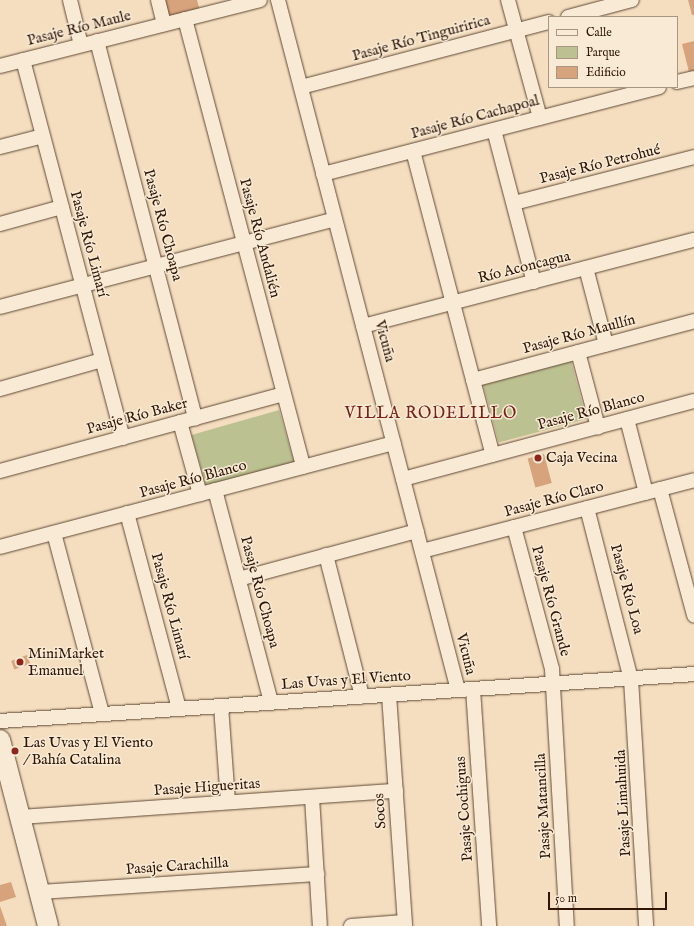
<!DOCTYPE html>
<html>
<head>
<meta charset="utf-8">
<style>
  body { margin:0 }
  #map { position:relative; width:694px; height:926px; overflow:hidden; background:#f4debf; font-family:"IM FELL English",serif }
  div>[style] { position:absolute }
  .green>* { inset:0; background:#bcc191; transform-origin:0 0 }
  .building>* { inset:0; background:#d7a37c; transform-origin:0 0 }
  .roads { filter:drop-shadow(0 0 1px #604835) drop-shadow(0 0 1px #604835) }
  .street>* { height:14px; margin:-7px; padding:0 7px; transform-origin:7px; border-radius:7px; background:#f8ead5 }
  .secondary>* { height:20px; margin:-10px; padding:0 10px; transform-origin:10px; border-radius:10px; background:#f8ead5 }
  .dots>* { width:11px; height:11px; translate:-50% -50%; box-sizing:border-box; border:2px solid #f8ead5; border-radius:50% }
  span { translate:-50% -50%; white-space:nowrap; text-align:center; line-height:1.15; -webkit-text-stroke:3px #f8ead5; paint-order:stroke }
  .street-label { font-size:15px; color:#2f1607 }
  .poi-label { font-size:15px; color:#2f1607 }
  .left { translate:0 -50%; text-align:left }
  .neighbourhood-label { font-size:16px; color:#7a1f14; letter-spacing:1px }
  .legend { position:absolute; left:548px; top:16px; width:130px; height:72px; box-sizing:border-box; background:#f8ead5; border:1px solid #a89583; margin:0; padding:5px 7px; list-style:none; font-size:12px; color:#2f1607 }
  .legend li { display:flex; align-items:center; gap:8px; height:20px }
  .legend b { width:20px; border:1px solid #a89583 }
  .scale { position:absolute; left:548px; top:892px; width:119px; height:18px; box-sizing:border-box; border:2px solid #2f1607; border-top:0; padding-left:5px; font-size:12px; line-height:14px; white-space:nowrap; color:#2f1607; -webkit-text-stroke:3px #f8ead5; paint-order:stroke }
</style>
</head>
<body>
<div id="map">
  <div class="green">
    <div style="left:571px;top:361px;width:60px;height:91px;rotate:75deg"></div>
    <div style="left:279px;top:410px;width:55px;height:91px;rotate:74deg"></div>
  </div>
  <div class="building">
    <div style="clip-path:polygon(164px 0,197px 0,200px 11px,169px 18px)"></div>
    <div style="clip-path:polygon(688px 0,694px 0,694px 15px,692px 15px)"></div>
    <div style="clip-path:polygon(694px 41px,694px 71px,689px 72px,682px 44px)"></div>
    <div style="left:544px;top:454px;width:30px;height:17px;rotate:75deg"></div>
    <div style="left:27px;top:655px;width:9px;height:17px;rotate:69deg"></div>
    <div style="clip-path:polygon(11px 882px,16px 897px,0 902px,0 885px)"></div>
    <div style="clip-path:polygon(0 906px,7px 926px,0 926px)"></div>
  </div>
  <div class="roads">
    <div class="street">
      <div style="left:70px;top:0;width:46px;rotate:76.3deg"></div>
      <div style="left:158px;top:0;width:25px;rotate:76deg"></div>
      <div style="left:278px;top:0;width:713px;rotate:75.38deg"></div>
      <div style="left:508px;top:0;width:122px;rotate:74.8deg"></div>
      <div style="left:568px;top:17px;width:66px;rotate:-14.9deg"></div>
      <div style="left:185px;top:19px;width:463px;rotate:75.2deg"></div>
      <div style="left:97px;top:41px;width:390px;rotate:75.4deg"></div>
      <div style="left:23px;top:60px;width:391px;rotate:75.2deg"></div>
      <div style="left:0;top:66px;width:268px;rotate:-14.2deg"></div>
      <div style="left:677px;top:82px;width:17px;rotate:-13deg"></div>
      <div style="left:301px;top:87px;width:256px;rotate:-14.7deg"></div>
      <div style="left:494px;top:130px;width:157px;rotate:75.3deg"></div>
      <div style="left:0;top:147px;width:44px;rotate:-14.3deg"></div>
      <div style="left:413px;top:151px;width:314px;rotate:75.3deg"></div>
      <div style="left:323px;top:174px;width:347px;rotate:-14.5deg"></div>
      <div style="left:514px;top:203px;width:186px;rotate:-14.3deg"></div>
      <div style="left:0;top:224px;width:64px;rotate:-15.3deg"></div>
      <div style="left:586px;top:268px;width:79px;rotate:75.3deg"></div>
      <div style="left:0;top:307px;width:346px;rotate:-14.7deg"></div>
      <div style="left:363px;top:326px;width:342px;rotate:-14.6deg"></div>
      <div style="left:578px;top:352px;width:78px;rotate:75.1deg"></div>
      <div style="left:473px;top:380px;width:229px;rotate:-14.9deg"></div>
      <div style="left:0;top:389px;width:106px;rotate:-15.9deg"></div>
      <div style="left:627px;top:419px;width:76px;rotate:75.6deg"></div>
      <div style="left:180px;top:422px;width:75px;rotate:74.5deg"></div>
      <div style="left:0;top:471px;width:294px;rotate:-15.2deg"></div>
      <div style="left:403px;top:479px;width:301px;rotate:-15deg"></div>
      <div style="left:660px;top:489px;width:131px;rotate:74.9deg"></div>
      <div style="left:215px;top:490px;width:219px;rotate:75.2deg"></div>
      <div style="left:587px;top:508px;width:177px;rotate:75.6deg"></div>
      <div style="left:631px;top:679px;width:247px;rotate:86.5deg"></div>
      <div style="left:127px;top:513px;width:202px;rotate:75.1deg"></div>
      <div style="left:514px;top:527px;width:147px;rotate:75deg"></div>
      <div style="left:552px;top:669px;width:257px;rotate:86.7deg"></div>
      <div style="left:54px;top:533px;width:186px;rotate:75.1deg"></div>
      <div style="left:0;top:547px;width:407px;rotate:-14.8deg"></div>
      <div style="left:422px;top:551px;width:281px;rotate:-14.6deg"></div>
      <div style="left:326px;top:555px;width:146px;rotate:75.7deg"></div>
      <div style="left:239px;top:579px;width:184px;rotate:-15.1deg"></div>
      <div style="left:473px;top:689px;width:238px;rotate:86.1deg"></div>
      <div style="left:389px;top:695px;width:232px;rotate:86deg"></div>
      <div style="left:221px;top:706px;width:96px;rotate:85.8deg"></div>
      <div style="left:0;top:721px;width:696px;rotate:-3.87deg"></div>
      <div style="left:312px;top:797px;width:129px;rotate:86.5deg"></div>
      <div style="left:20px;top:817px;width:377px;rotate:-4deg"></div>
      <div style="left:39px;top:892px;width:279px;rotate:-3.7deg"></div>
      <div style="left:351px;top:926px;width:53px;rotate:-4.3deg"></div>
    </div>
    <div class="secondary">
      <div style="left:0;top:740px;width:192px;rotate:75.5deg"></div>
    </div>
  </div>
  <div class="dots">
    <div style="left:538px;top:458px;background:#8f2418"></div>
    <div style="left:20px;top:662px;background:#8f2418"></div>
    <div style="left:15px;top:751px;background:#8f2418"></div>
  </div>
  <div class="street-label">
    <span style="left:79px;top:28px;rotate:-14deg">Pasaje Río Maule</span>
    <span style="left:421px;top:38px;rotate:-15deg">Pasaje Río Tinguiririca</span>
    <span style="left:475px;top:117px;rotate:-15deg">Pasaje Río Cachapoal</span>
    <span style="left:600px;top:164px;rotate:-14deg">Pasaje Río Petrohué</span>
    <span style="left:163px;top:225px;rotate:75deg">Pasaje Río Choapa</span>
    <span style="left:260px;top:238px;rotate:75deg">Pasaje Río Andalién</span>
    <span style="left:89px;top:244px;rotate:75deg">Pasaje Río Limarí</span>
    <span style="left:524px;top:267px;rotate:-14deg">Río Aconcagua</span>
    <span style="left:579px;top:334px;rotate:-15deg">Pasaje Río Maullín</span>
    <span style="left:385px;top:341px;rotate:75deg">Vicuña</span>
    <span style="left:591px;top:411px;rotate:-15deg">Pasaje Río Blanco</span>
    <span style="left:137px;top:416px;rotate:-15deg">Pasaje Río Baker</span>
    <span style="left:193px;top:479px;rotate:-15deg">Pasaje Río Blanco</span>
    <span style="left:554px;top:499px;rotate:-15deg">Pasaje Río Claro</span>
    <span style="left:627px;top:589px;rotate:75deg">Pasaje Río Loa</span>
    <span style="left:260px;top:592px;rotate:75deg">Pasaje Río Choapa</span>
    <span style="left:551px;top:601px;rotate:75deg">Pasaje Río Grande</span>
    <span style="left:170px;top:606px;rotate:75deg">Pasaje Río Limarí</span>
    <span style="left:466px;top:654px;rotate:76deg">Vicuña</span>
    <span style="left:346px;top:680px;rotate:-4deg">Las Uvas y El Viento</span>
    <span style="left:207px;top:787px;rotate:-4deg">Pasaje Higueritas</span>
    <span style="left:623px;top:803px;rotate:-93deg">Pasaje Limahuida</span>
    <span style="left:543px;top:806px;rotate:-93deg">Pasaje Matancilla</span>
    <span style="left:464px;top:809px;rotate:-94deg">Pasaje Cochiguas</span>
    <span style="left:380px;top:811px;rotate:-94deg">Socos</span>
    <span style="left:177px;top:866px;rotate:-4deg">Pasaje Carachilla</span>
  </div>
  <div class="poi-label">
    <span class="left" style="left:546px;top:458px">Caja Vecina</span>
    <span class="left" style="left:28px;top:662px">MiniMarket<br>Emanuel</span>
    <span class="left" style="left:23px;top:751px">Las Uvas y El Viento<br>/ Bahía Catalina</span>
  </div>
  <div class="neighbourhood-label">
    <span style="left:431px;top:414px">VILLA RODELILLO</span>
  </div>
  <ul class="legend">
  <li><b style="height:5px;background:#f8ead5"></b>Calle</li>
  <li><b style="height:11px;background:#bcc191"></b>Parque</li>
  <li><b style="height:11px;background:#d7a37c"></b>Edificio</li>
  </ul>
  <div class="scale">50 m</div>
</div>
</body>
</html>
